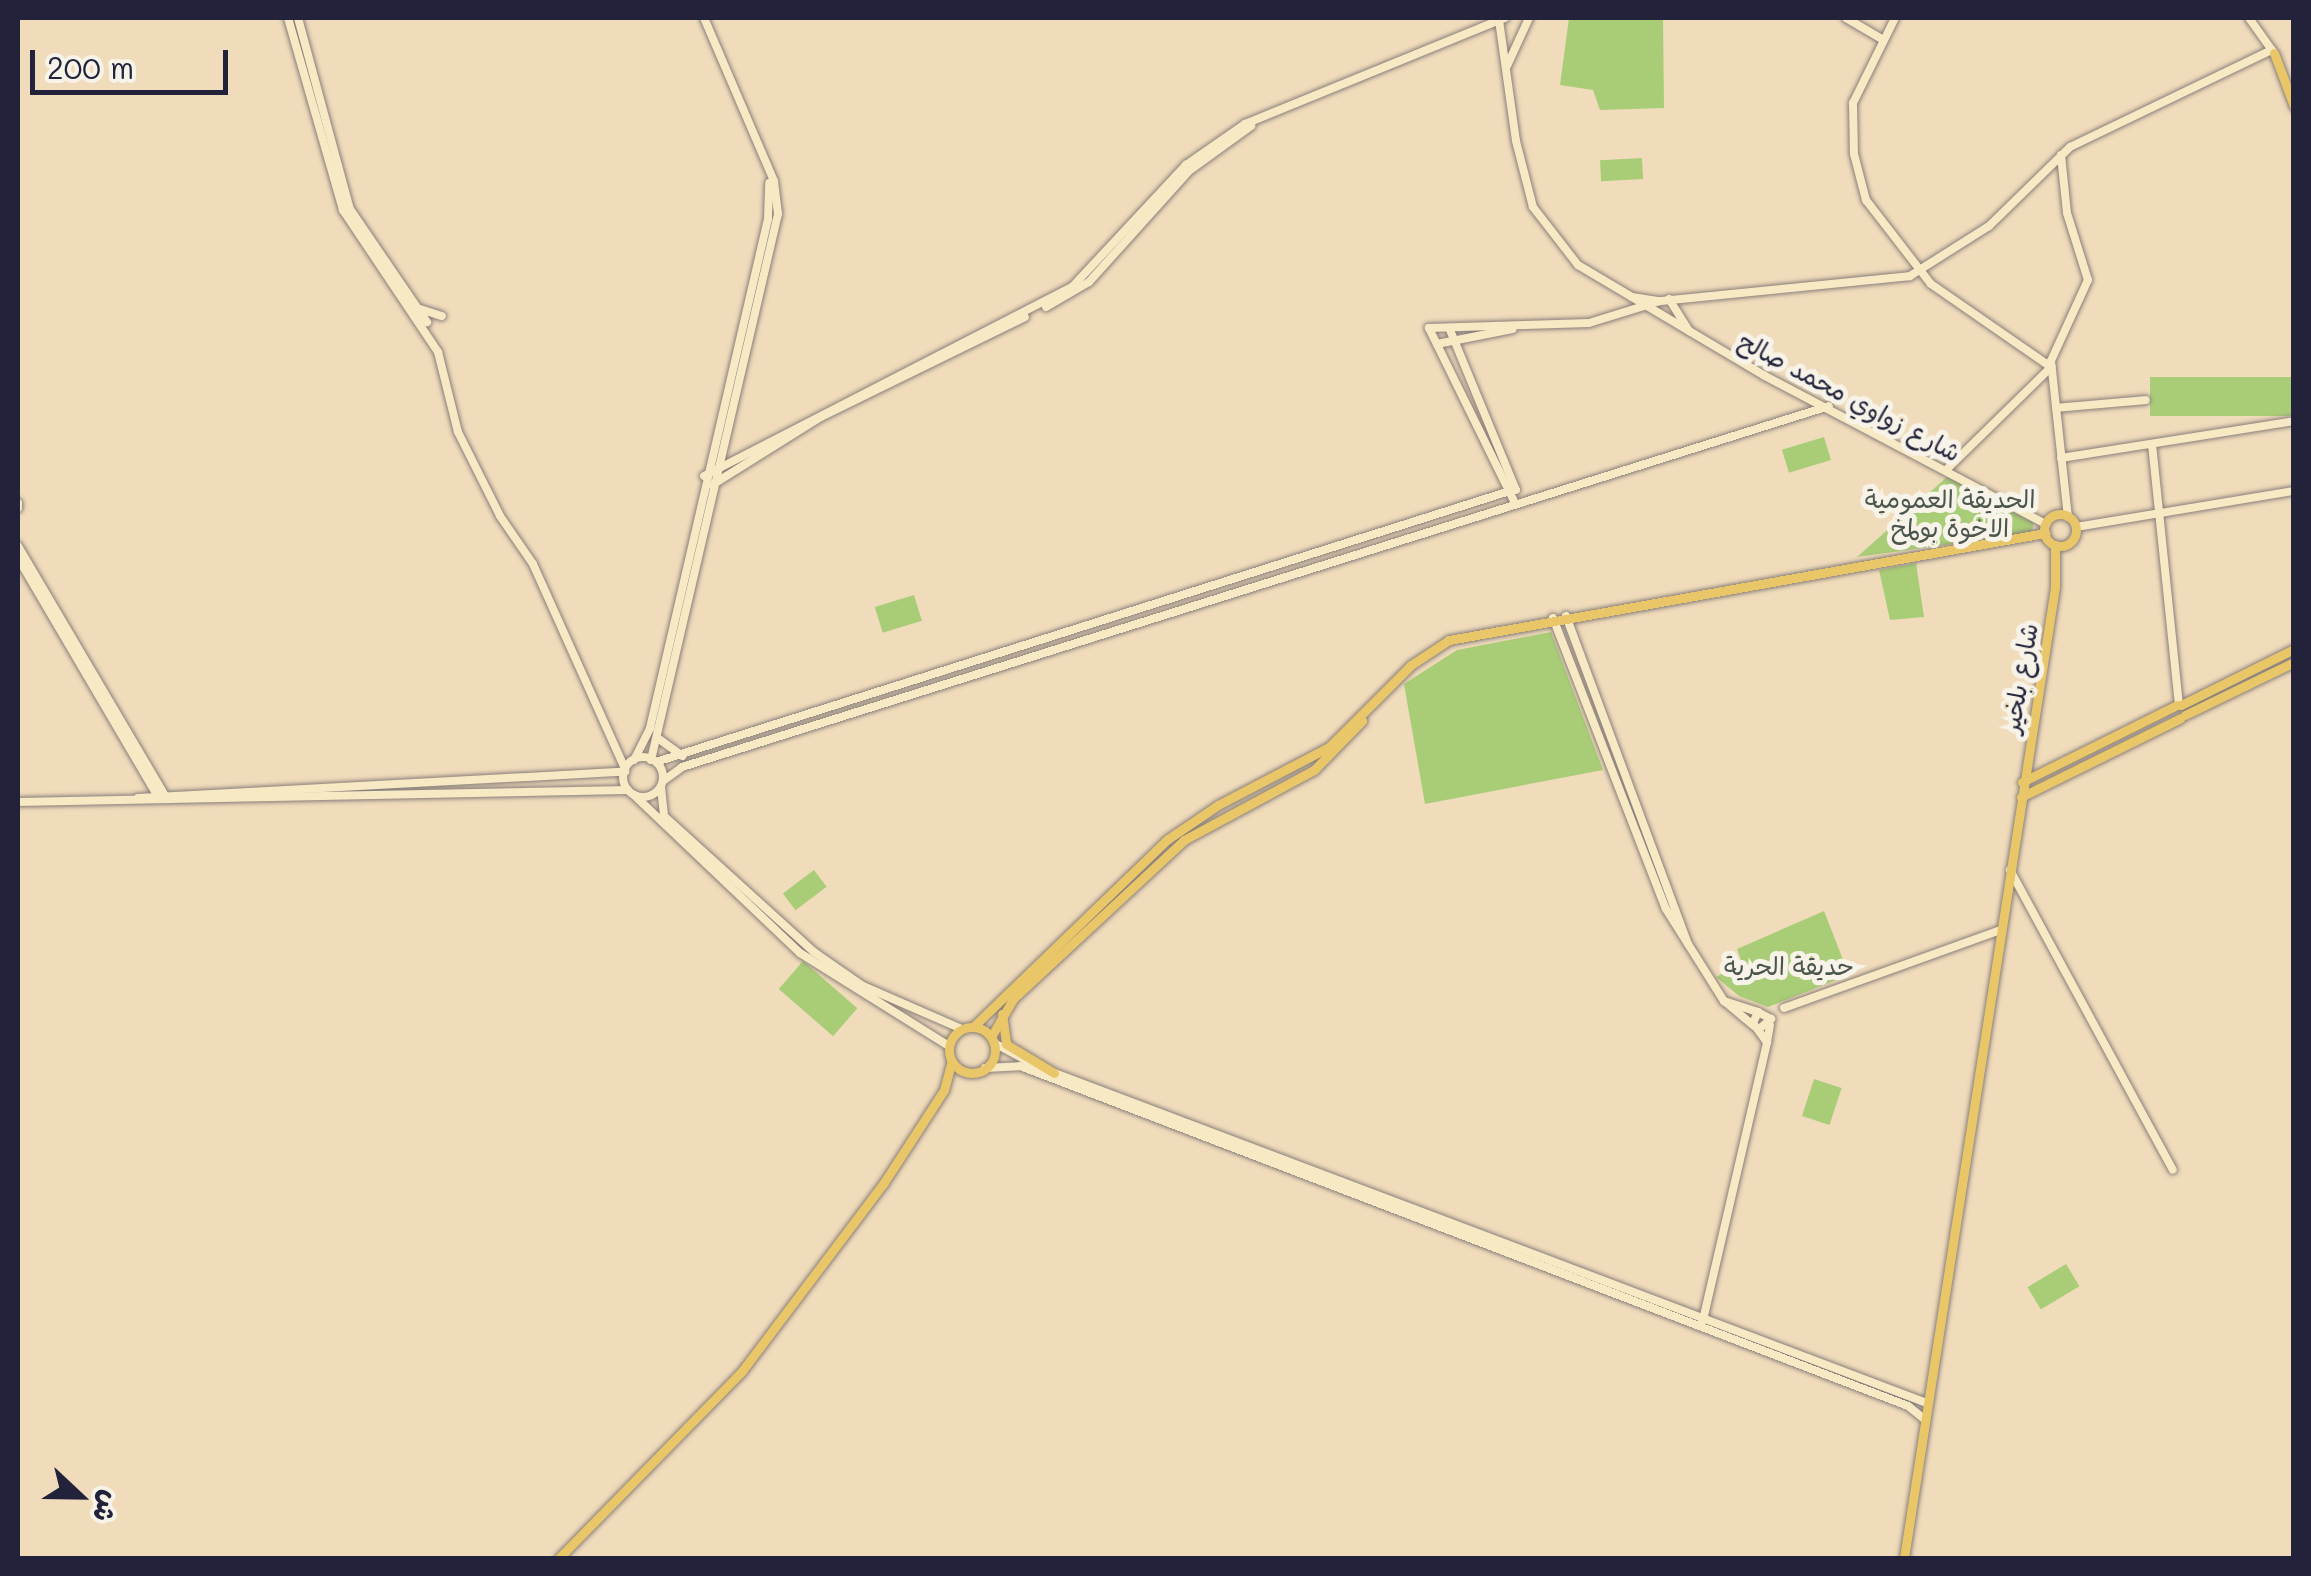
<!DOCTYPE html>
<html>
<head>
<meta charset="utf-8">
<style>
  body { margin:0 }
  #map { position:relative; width:2311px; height:1576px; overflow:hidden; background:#f0dcbb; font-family:Mali,"Playpen Sans Arabic",sans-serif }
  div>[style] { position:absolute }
  .green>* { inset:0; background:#a9cd77; transform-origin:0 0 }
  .roads { filter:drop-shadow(0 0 2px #897f7b) drop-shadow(0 0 2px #897f7b) }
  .secondary>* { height:8px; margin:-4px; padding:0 4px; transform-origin:4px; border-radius:4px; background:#f6e9c3 }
  .secondary>.ring { margin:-4px; padding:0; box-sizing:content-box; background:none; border:8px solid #f6e9c3; border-radius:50% }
  .primary>* { height:9px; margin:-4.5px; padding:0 4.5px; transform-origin:4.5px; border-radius:4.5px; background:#e9c769 }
  .primary>.ring { margin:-4.5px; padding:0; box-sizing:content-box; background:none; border:9px solid #e9c769; border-radius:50% }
  span { translate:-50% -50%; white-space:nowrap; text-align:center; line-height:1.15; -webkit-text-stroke:10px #f7f3e8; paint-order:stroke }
  .street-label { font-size:25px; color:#22223b }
  .park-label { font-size:25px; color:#4a554d }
  .frame { position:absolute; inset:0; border:20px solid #22223b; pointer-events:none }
  .north { position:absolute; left:30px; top:1446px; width:100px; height:100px; -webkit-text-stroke:8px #f7f3e8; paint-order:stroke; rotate:112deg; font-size:28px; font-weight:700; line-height:40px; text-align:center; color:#22223b }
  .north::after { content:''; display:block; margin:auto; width:35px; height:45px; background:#22223b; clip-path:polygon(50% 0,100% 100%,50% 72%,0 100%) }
  .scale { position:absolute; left:30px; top:50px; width:198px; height:45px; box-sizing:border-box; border:5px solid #22223b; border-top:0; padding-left:12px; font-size:30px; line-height:35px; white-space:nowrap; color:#22223b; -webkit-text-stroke:8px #f7f3e8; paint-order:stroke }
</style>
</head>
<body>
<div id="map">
  <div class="green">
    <div style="clip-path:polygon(1569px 18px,1663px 18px,1664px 108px,1600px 110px,1593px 90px,1560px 85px)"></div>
    <div style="left:1642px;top:158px;width:21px;height:42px;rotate:87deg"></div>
    <div style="left:2293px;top:377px;width:39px;height:143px;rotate:90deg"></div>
    <div style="left:1824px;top:437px;width:24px;height:44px;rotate:73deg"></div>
    <div style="clip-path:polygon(1947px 477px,2034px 520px,2032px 533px,1857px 557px)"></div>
    <div style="clip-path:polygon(1916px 563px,1924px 617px,1890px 620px,1879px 570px)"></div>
    <div style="left:914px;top:595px;width:27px;height:41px;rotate:73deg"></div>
    <div style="clip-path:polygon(1551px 632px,1603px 770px,1425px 804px,1404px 684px,1457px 650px)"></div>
    <div style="left:814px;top:870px;width:21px;height:39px;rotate:53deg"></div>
    <div style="clip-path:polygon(1824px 911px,1849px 975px,1768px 1007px,1739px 996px,1716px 977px,1742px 963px,1737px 949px)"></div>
    <div style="left:803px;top:961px;width:72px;height:37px;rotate:41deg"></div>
    <div style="left:1814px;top:1079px;width:29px;height:39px;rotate:18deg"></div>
    <div style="left:2066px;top:1264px;width:26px;height:45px;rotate:59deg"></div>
  </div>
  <div class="roads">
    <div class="secondary">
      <div style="left:288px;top:18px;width:200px;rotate:74deg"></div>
      <div style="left:343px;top:210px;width:171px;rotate:56.2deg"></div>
      <div style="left:438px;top:352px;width:82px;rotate:76deg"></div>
      <div style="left:458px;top:432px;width:94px;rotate:63.4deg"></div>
      <div style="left:500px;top:516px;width:58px;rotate:55.5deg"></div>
      <div style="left:533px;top:564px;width:225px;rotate:65.8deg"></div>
      <div style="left:298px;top:18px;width:198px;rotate:74.8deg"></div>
      <div style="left:350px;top:209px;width:137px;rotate:55.7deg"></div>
      <div style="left:1846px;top:18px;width:42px;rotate:30.3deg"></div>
      <div style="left:1895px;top:18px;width:95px;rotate:116.3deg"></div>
      <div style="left:1853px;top:103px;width:51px;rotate:88.9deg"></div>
      <div style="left:1854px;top:154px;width:48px;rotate:75.4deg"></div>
      <div style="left:1866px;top:200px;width:106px;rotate:52.3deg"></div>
      <div style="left:1931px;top:284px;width:146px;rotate:34.7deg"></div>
      <div style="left:2249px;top:18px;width:43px;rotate:54.5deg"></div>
      <div style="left:1499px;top:20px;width:122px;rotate:82deg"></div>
      <div style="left:1516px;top:141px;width:68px;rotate:75.6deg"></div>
      <div style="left:1533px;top:207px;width:73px;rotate:52.2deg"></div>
      <div style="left:1578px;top:265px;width:217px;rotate:30.7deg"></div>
      <div style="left:1765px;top:376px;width:318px;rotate:27.8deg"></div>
      <div style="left:1507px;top:66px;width:53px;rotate:-65.4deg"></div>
      <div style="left:2061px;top:155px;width:58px;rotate:84.1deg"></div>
      <div style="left:2067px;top:213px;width:70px;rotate:72.6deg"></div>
      <div style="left:2088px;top:280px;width:89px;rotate:114.6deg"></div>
      <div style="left:2051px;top:361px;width:157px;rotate:83.8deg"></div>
      <div style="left:1632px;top:297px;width:26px;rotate:9deg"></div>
      <div style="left:1669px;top:299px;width:38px;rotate:58deg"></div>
      <div style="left:1046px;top:307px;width:50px;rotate:-30.2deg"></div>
      <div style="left:1089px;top:282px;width:149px;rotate:-48deg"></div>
      <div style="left:1189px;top:171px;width:77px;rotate:-36deg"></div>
      <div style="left:420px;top:309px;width:23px;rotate:18deg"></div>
      <div style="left:1450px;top:330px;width:173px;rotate:67.6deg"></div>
      <div style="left:1437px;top:344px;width:77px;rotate:-11.2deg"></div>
      <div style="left:2056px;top:408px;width:90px;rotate:-5.1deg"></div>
      <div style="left:2152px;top:444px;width:262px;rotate:84.1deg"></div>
      <div style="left:2061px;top:458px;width:236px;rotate:-9deg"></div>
      <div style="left:1947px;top:469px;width:146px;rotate:-44.4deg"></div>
      <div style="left:704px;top:476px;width:415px;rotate:-27.2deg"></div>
      <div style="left:1073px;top:286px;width:166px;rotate:-47deg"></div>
      <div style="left:1186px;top:165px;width:72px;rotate:-34.8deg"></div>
      <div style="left:1245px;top:124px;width:281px;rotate:-22.2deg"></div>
      <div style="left:712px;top:485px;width:128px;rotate:-32deg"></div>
      <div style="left:821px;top:417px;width:227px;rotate:-26.1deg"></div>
      <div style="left:1514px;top:501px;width:193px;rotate:-116.2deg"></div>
      <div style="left:1429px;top:328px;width:160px;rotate:-1.8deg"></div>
      <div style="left:1589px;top:323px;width:74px;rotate:-17.2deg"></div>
      <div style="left:1660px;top:301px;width:251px;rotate:-5.7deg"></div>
      <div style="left:1910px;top:276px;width:93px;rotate:-32.3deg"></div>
      <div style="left:1989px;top:226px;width:113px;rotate:-44.3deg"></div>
      <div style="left:2070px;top:147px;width:224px;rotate:-25.7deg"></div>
      <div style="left:18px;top:503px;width:5px;rotate:90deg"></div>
      <div style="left:2076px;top:527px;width:221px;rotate:-9.4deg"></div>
      <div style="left:18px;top:546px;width:291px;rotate:59.5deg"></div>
      <div style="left:18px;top:558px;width:275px;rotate:59.6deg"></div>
      <div style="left:1566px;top:616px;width:350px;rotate:69.6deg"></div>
      <div style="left:1553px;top:618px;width:312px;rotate:68.8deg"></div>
      <div style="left:1666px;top:909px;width:109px;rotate:57.8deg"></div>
      <div style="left:659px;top:739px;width:29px;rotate:36deg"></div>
      <div class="ring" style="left:623px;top:757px;width:32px;height:32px"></div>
      <div style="left:634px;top:760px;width:36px;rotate:-63deg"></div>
      <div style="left:650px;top:728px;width:522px;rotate:-76.95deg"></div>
      <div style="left:768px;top:219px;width:36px;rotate:-88deg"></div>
      <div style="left:651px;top:760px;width:561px;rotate:-76.91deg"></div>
      <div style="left:778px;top:214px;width:33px;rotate:-97deg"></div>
      <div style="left:774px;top:181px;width:177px;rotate:-113.2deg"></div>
      <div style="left:656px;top:762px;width:902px;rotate:-17.61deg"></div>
      <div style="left:663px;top:781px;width:24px;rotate:-36deg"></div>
      <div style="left:682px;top:767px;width:1202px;rotate:-17.47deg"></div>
      <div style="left:661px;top:787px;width:29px;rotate:84deg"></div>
      <div style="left:664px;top:816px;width:202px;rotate:42.2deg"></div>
      <div style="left:814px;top:952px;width:60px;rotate:34.8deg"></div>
      <div style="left:863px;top:986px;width:108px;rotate:23.5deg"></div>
      <div style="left:634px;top:795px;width:229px;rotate:43.6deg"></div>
      <div style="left:800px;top:953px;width:176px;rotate:32deg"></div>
      <div style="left:138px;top:798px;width:488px;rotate:-3.1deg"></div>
      <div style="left:18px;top:802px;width:610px;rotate:-1.13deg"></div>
      <div style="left:2010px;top:870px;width:341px;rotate:61.5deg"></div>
      <div style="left:1784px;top:1008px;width:231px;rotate:-19.8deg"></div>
      <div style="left:1754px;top:1026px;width:39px;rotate:-140deg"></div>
      <div style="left:1724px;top:1001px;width:36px;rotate:18deg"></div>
      <div style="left:1759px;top:1029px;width:16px;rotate:-40deg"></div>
      <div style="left:1771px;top:1019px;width:15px;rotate:-152deg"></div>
      <div style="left:1758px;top:1012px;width:12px;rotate:114deg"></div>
      <div style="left:1753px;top:1023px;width:24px;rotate:54deg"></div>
      <div style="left:1767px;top:1042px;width:17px;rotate:-80deg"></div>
      <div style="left:994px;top:1043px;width:47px;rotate:28.2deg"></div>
      <div style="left:985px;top:1068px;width:35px;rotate:-3deg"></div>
      <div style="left:1020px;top:1066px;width:951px;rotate:20.95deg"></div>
      <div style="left:1908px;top:1406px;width:21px;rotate:39deg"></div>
      <div style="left:1052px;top:1072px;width:936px;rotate:20.72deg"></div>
      <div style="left:1703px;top:1320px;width:285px;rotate:-77deg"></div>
    </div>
    <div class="primary">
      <div style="left:2274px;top:53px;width:57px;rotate:69.3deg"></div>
      <div class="ring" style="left:2044px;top:514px;width:23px;height:23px"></div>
      <div style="left:2181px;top:705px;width:126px;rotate:-26.4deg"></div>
      <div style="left:2185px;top:715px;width:121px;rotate:-25.9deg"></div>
      <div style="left:2022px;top:782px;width:173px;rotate:-26.4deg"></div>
      <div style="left:2021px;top:797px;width:178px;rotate:-26.3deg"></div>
      <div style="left:1002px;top:1014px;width:30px;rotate:82deg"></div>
      <div style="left:1006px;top:1044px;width:56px;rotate:31.1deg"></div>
      <div style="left:973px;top:1027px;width:271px;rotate:-44deg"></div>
      <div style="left:1168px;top:839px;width:60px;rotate:-34.2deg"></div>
      <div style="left:1218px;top:805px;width:125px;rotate:-27.6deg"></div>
      <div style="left:1329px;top:747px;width:116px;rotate:-45deg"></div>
      <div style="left:1411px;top:665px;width:45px;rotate:-33.3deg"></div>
      <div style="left:1449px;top:640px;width:606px;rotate:-10.18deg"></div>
      <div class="ring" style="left:949px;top:1027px;width:37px;height:37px"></div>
      <div style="left:991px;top:1037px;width:44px;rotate:-59.9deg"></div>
      <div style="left:1013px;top:999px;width:233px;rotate:-42.9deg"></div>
      <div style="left:1184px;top:840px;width:148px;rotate:-28.3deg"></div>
      <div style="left:1314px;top:770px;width:69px;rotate:-45.6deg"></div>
      <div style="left:559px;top:1558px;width:262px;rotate:-45.6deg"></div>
      <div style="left:742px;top:1371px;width:234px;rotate:-53deg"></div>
      <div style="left:883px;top:1184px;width:112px;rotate:-57deg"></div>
      <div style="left:944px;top:1090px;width:30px;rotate:-75deg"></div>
      <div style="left:1904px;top:1558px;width:983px;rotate:-81.16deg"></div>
      <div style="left:2055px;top:587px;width:42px;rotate:-90deg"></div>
    </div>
  </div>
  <div class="street-label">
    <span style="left:1850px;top:396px;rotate:28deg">شارع زواوي محمد صالح</span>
    <span style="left:2019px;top:678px;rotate:-80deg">شارع بلخير</span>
  </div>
  <div class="park-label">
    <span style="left:1950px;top:513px">الحديقة العمومية<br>الاخوة بولمخ</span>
    <span style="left:1789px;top:965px">حديقة الحرية</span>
  </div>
  <div class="frame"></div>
  <div class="north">ش</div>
  <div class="scale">200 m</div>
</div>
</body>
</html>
